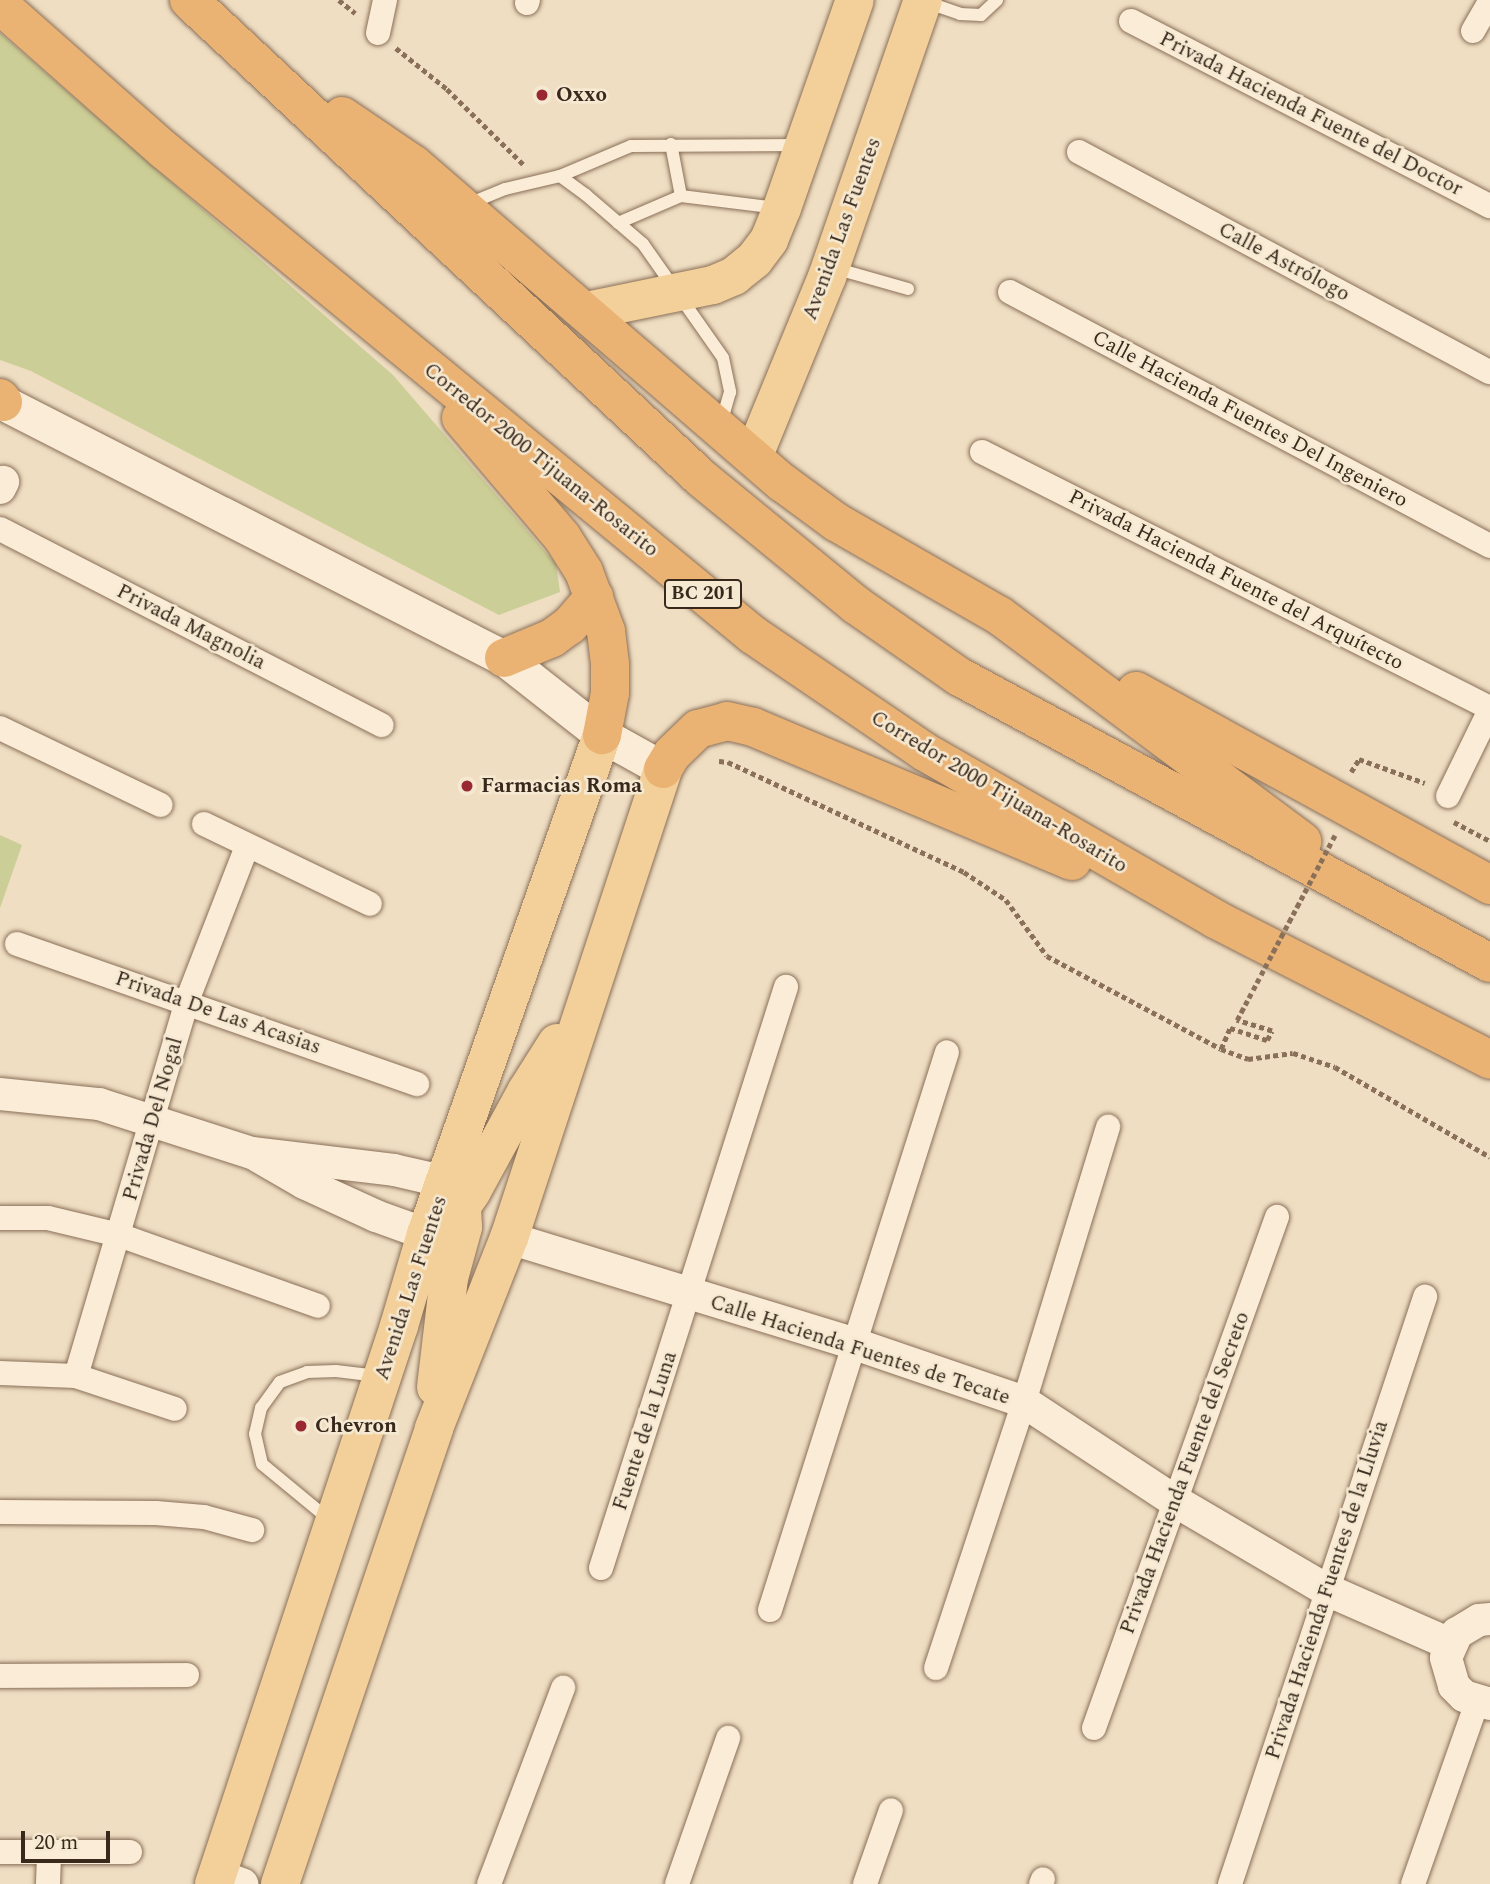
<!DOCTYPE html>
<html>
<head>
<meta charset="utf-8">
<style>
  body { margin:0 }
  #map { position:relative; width:1490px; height:1884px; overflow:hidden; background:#efdec2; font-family:Spectral,serif }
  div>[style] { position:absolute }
  .green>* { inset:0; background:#cbce96 }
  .path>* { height:4.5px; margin-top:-2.25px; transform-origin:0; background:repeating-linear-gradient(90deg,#8a6f59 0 5px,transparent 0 8.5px) }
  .roads { filter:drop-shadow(0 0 2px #8a6f59) drop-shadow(0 0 2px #8a6f59) }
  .service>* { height:12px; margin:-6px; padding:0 6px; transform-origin:6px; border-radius:6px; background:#faecd6 }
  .minor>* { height:24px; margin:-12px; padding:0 12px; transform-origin:12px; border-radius:12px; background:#faecd6 }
  .tertiary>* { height:32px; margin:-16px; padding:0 16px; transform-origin:16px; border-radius:16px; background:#faecd6 }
  .secondary>* { height:35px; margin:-17.5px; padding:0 17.5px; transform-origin:17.5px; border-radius:17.5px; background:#faecd6 }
  .primary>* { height:38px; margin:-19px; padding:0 19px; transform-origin:19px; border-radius:19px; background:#f3d099 }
  .trunk>* { height:38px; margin:-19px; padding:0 19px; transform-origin:19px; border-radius:19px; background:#eab374 }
  .path-bridge>* { height:4.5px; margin-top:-2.25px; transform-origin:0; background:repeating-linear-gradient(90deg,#8a6f59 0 5px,transparent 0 8.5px) }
  .dots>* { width:19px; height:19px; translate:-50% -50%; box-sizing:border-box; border:4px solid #f6e9d2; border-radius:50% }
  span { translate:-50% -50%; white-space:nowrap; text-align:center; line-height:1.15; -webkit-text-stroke:5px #f6e9d2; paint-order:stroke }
  .shield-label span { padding:2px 5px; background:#f6e9d2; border:2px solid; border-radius:5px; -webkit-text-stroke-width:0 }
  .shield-label { font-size:19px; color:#39291d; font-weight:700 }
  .poi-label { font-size:21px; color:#39291d; font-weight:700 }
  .left { translate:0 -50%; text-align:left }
  .street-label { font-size:21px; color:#39291d }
  .scale { position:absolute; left:21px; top:1831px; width:89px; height:32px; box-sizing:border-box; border:4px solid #39291d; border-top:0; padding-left:9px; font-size:21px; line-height:24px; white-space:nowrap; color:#39291d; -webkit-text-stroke:5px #f6e9d2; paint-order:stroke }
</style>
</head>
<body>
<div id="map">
  <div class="green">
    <div style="clip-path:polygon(0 33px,393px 375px,556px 564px,560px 592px,499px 615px,31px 371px,0 360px)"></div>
    <div style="clip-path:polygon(0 835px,22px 845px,0 908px)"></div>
  </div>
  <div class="path">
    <div style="left:339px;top:0;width:21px;rotate:39deg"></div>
    <div style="left:396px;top:48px;width:65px;rotate:38.8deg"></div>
    <div style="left:447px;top:89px;width:108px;rotate:44.6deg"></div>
    <div style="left:719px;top:761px;width:9px;rotate:6deg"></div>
    <div style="left:728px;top:762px;width:260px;rotate:25deg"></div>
    <div style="left:964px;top:872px;width:50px;rotate:33.7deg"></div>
    <div style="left:1006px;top:900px;width:69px;rotate:53.8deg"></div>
    <div style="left:1047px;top:956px;width:197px;rotate:28.1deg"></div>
    <div style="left:1221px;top:1049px;width:23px;rotate:-67deg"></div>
    <div style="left:1230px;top:1028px;width:39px;rotate:18deg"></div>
    <div style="left:1267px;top:1040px;width:10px;rotate:-61deg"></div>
    <div style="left:1272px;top:1031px;width:37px;rotate:-163deg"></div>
    <div style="left:1351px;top:772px;width:15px;rotate:-58deg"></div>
    <div style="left:1359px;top:759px;width:70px;rotate:20deg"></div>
    <div style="left:1454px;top:822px;width:41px;rotate:27.8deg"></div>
    <div style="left:1221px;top:1049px;width:29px;rotate:20deg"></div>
    <div style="left:1248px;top:1059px;width:45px;rotate:-7.6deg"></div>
    <div style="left:1293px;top:1053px;width:44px;rotate:18.4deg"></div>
    <div style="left:1335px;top:1067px;width:179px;rotate:30.1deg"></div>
  </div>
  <div class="roads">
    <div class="service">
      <div style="left:926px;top:2px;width:36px;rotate:19deg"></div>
      <div style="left:960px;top:14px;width:21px;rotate:3deg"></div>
      <div style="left:981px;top:15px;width:22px;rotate:-43deg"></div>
      <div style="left:671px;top:144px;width:53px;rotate:79.1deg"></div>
      <div style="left:560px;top:176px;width:77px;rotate:-22.9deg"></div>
      <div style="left:631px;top:146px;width:170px;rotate:-0.3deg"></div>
      <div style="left:466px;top:205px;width:42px;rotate:-22.3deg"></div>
      <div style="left:505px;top:189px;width:57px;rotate:-13.3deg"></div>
      <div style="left:560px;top:176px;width:32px;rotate:36deg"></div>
      <div style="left:586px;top:195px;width:75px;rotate:40.7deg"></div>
      <div style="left:643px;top:244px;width:139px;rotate:54.9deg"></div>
      <div style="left:723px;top:358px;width:35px;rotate:78deg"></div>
      <div style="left:730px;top:392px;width:32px;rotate:106deg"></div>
      <div style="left:618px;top:223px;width:69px;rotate:-23.2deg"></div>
      <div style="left:681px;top:196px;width:98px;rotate:7.1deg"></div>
      <div style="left:834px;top:268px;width:77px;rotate:15.8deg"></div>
      <div style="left:331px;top:1521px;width:89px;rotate:-140.4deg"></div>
      <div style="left:262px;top:1464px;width:31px;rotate:-103deg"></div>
      <div style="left:255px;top:1434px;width:27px;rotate:-77deg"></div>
      <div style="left:261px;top:1408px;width:32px;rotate:-54deg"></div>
      <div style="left:280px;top:1382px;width:29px;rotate:-20deg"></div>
      <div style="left:307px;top:1372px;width:29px;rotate:-2deg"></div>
      <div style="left:336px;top:1371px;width:42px;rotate:6.8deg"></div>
    </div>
    <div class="minor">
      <div style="left:527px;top:3px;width:3px;rotate:-72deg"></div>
      <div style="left:1131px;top:21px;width:404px;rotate:27.3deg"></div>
      <div style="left:1473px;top:31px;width:34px;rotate:-60deg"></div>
      <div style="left:378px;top:33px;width:34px;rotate:-78deg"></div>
      <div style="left:1079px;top:152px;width:466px;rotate:28.2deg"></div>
      <div style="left:1010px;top:292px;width:543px;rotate:27.89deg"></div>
      <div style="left:982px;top:452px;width:569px;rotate:26.75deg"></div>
      <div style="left:0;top:529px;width:429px;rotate:27.2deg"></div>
      <div style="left:0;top:728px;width:178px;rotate:25.6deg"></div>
      <div style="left:1448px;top:796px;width:96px;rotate:-64deg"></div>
      <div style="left:204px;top:824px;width:184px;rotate:25.7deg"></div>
      <div style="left:17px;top:944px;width:424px;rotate:19.3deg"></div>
      <div style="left:0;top:1218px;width:48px"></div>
      <div style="left:48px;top:1218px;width:73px;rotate:13.5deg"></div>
      <div style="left:119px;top:1235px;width:211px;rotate:19.6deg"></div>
      <div style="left:0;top:1373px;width:76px;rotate:2.3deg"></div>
      <div style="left:76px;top:1376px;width:104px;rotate:18.4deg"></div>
      <div style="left:76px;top:1376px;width:391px;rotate:-73.5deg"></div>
      <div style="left:187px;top:1001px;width:166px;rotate:-68.8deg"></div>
      <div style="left:0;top:1512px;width:156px;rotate:0.4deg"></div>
      <div style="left:156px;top:1513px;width:48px;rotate:4.8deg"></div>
      <div style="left:204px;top:1517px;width:50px;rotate:15.2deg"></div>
      <div style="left:601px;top:1568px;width:610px;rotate:-72.34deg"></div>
      <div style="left:770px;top:1610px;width:585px;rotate:-72.4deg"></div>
      <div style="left:936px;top:1668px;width:280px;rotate:-71.7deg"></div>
      <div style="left:1024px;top:1402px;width:288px;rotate:-73deg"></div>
      <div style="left:0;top:1676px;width:187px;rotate:-0.3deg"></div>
      <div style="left:1094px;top:1728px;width:543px;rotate:-70.3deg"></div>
      <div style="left:0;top:1852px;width:130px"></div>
      <div style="left:48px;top:1884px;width:32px;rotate:-88deg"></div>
      <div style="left:489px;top:1884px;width:210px;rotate:-69.3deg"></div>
      <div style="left:677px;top:1884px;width:155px;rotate:-70.7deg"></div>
      <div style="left:865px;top:1884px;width:78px;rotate:-70.6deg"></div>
      <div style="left:1041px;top:1884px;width:5px;rotate:-68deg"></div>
      <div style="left:1230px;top:1884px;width:619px;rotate:-71.62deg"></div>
      <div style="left:1413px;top:1884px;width:193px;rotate:-70.6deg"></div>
    </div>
    <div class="tertiary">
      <div style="left:0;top:488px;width:7px;rotate:-63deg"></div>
      <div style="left:0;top:1094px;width:100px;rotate:5.8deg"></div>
      <div style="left:99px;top:1104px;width:161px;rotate:17.8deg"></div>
      <div style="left:252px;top:1153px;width:143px;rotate:6.8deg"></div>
      <div style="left:394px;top:1170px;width:53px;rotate:13deg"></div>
      <div style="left:259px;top:1157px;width:52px;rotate:30deg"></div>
      <div style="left:304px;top:1183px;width:79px;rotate:24.6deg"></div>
      <div style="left:376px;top:1216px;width:53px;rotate:19.8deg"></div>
      <div style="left:509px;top:1238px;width:362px;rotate:17deg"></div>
      <div style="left:855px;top:1344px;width:179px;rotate:18.9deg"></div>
      <div style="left:1024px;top:1402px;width:181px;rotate:33.3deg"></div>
      <div style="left:1175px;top:1501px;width:176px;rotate:30.4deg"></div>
      <div style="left:1327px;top:1590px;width:134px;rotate:23.7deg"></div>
      <div style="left:1490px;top:1619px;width:11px;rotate:175deg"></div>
      <div style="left:1479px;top:1620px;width:26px;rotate:149deg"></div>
      <div style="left:1457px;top:1633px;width:27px;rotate:114deg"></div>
      <div style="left:1446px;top:1658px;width:29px;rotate:74deg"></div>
      <div style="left:1454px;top:1686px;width:14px;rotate:45deg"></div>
      <div style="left:1464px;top:1696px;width:27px;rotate:17deg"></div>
      <div style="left:217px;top:1875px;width:27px;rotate:20deg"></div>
    </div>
    <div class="secondary">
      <div style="left:0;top:401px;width:566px;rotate:27.02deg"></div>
      <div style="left:504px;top:658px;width:125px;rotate:38.2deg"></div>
      <div style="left:602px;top:735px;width:70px;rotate:29.1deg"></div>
    </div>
    <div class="primary">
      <div style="left:586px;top:311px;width:130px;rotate:-11.6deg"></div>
      <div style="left:713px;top:285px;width:23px;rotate:-23deg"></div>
      <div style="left:734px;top:276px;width:26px;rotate:-39deg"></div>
      <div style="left:754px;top:260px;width:25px;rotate:-53deg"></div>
      <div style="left:769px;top:240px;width:35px;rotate:-68deg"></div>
      <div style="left:782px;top:208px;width:220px;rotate:-70.7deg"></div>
      <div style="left:754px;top:455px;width:192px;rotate:-67.7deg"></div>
      <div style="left:827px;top:277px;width:293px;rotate:-70.9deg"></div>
      <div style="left:434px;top:1231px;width:38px;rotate:-42deg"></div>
      <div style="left:462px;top:1206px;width:18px;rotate:-56deg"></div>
      <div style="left:472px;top:1191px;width:113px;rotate:-61.4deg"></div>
      <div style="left:526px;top:1092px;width:58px;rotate:-57.7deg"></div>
      <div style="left:436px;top:1387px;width:110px;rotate:-83.2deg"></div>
      <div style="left:449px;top:1278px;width:53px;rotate:-74.6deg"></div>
      <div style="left:463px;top:1227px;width:21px;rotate:-93deg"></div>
      <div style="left:462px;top:1206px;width:11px;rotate:-117deg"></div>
      <div style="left:214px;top:1884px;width:588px;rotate:-71.66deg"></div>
      <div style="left:399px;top:1326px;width:96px;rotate:-73.6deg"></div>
      <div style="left:426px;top:1234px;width:529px;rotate:-70.57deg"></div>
      <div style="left:280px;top:1884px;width:481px;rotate:-71.3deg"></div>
      <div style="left:434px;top:1428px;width:204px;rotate:-68.5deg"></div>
      <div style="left:509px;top:1238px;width:494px;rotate:-71.8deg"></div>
    </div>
    <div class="trunk">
      <div style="left:189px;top:0;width:700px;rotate:43.03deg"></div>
      <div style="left:701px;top:478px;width:200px;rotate:39.3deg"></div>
      <div style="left:856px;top:605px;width:124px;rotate:34.8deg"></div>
      <div style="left:958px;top:676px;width:604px;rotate:28.35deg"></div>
      <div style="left:0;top:5px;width:219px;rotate:41.5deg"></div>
      <div style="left:164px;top:150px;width:763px;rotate:39.47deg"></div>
      <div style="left:753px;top:635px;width:208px;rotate:34.2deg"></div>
      <div style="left:925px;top:752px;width:335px;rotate:29.9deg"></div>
      <div style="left:1215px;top:919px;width:309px;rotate:27.1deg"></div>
      <div style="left:342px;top:116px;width:86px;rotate:34.1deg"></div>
      <div style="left:413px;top:164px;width:489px;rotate:40.8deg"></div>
      <div style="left:783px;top:483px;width:66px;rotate:36.3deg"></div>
      <div style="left:836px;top:522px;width:189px;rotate:29.8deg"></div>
      <div style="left:1000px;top:616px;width:377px;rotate:36.7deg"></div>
      <div style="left:0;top:398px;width:5px;rotate:53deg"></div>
      <div style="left:461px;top:418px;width:156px;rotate:49.7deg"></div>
      <div style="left:562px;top:537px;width:41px;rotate:57.8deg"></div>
      <div style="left:584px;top:572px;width:63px;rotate:69.6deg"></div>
      <div style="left:606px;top:631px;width:33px;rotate:83deg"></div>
      <div style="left:610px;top:664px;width:29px;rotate:90deg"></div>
      <div style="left:610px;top:693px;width:43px;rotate:100.8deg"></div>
      <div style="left:504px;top:658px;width:52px;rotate:-22.6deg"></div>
      <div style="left:552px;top:638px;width:22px;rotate:-36deg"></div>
      <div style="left:570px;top:625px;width:37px;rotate:-49deg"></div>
      <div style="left:1136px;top:691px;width:404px;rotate:28.7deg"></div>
      <div style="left:663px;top:769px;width:17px;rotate:-59deg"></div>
      <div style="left:672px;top:754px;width:36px;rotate:-44deg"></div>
      <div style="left:698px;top:729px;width:30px;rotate:-15deg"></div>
      <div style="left:727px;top:721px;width:27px;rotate:13deg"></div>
      <div style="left:753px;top:727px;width:346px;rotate:22.8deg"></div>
    </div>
  </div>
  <div class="path-bridge">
    <div style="left:1237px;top:1020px;width:212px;rotate:-62.1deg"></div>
  </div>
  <div class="dots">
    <div style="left:542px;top:95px;background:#9a2731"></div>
    <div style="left:467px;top:786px;background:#9a2731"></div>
    <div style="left:301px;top:1426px;background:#9a2731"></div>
  </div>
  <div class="shield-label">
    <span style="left:703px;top:594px">BC 201</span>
  </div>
  <div class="poi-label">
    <span class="left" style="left:556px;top:95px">Oxxo</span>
    <span class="left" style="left:481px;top:786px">Farmacias Roma</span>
    <span class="left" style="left:315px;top:1426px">Chevron</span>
  </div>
  <div class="street-label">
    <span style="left:1311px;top:114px;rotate:27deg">Privada Hacienda Fuente del Doctor</span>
    <span style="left:842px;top:229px;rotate:-70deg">Avenida Las Fuentes</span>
    <span style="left:1284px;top:262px;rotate:28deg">Calle Astrólogo</span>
    <span style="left:1250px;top:419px;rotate:28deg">Calle Hacienda Fuentes Del Ingeniero</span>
    <span style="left:541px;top:460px;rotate:39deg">Corredor 2000 Tijuana-Rosarito</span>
    <span style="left:1236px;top:580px;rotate:27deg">Privada Hacienda Fuente del Arquítecto</span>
    <span style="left:191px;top:627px;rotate:27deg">Privada Magnolia</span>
    <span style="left:999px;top:792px;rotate:31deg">Corredor 2000 Tijuana-Rosarito</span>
    <span style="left:218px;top:1013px;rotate:19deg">Privada De Las Acasias</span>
    <span style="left:153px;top:1119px;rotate:-74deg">Privada Del Nogal</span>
    <span style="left:411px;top:1288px;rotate:-72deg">Avenida Las Fuentes</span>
    <span style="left:860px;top:1350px;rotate:18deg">Calle Hacienda Fuentes de Tecate</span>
    <span style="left:645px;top:1431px;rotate:-72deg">Fuente de la Luna</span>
    <span style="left:1185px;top:1473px;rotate:-70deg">Privada Hacienda Fuente del Secreto</span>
    <span style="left:1327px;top:1590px;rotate:-72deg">Privada Hacienda Fuentes de la Lluvia</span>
  </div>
  <div class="scale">20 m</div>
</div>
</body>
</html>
